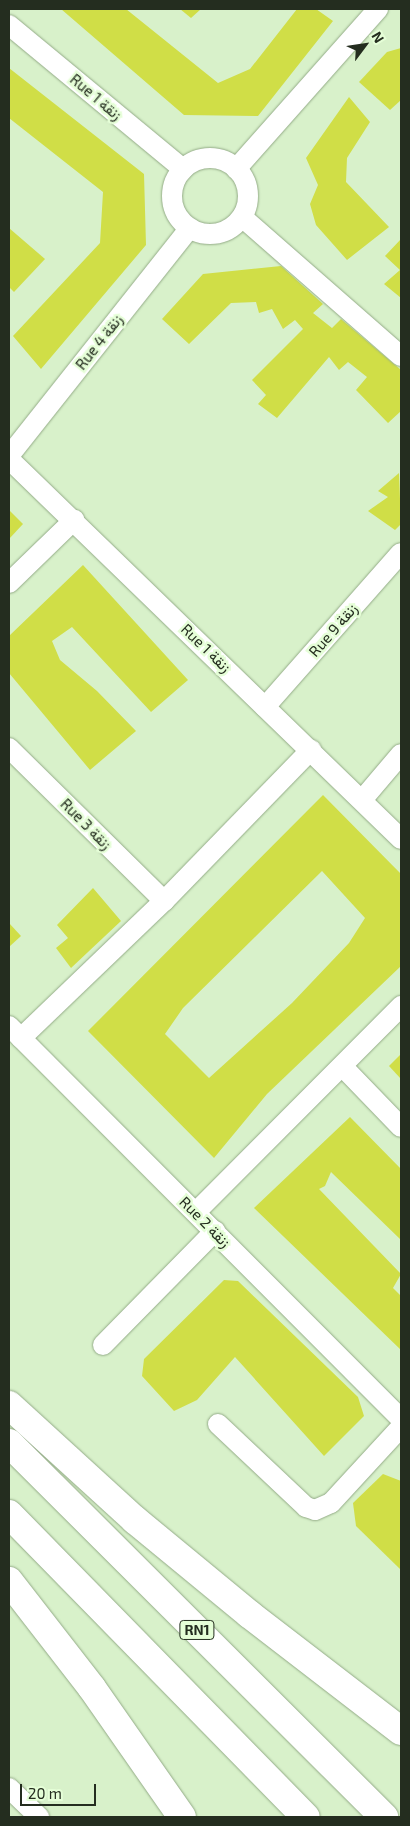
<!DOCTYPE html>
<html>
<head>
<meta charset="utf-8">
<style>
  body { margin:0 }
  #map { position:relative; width:410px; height:1826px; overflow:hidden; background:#d8f1ca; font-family:"Exo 2",Vazirmatn,sans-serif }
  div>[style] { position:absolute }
  .building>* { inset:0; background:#d0de47 }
  .roads { filter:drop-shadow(0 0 1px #93ab87) drop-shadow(0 0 1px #93ab87) }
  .minor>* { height:20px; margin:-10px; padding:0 10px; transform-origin:10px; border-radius:10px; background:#fff }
  .minor>.ring { margin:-10px; padding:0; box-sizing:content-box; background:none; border:20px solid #fff; border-radius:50% }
  .trunk>* { height:28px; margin:-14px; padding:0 14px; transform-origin:14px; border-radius:14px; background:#fff }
  span { translate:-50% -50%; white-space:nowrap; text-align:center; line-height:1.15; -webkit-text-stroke:5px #e5fed7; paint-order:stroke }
  .shield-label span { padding:1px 4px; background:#e5fed7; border:1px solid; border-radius:4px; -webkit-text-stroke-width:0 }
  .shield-label { font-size:14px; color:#242d1f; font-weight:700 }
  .street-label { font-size:15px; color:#242d1f }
  .frame { position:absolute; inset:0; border:10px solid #242d1f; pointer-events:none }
  .north { position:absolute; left:340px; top:20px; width:50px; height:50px; -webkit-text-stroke:4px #e5fed7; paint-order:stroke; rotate:59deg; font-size:14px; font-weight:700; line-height:20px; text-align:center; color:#242d1f }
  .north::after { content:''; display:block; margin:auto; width:18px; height:22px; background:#242d1f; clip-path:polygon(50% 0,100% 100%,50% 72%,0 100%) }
  .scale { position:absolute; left:20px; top:1784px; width:76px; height:22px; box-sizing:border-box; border:2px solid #242d1f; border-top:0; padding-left:6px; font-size:15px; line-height:18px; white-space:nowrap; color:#242d1f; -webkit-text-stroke:4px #e5fed7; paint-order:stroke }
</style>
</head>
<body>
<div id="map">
  <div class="building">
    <div style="clip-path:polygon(61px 9px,126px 9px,218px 83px,250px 69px,297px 9px,316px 9px,333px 21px,258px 116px,184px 115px)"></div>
    <div style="clip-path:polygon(180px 9px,201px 9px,191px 18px)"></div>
    <div style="clip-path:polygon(401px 48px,401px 100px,390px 110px,359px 82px,387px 52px)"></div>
    <div style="clip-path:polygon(9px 68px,144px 174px,146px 245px,41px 369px,13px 336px,100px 243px,103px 192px,9px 118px)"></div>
    <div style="clip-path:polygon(349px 97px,370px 122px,347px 158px,346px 182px,389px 227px,347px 260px,316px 225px,310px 204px,318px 185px,306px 158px)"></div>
    <div style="clip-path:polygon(9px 228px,45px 259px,14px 292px,9px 287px)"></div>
    <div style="clip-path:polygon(401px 239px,401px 298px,384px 284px,400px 270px,385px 256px)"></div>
    <div style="clip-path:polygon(281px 266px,323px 304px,313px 313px,332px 328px,341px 319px,401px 370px,401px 411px,388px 423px,356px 390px,367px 377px,348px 362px,339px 370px,329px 357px,277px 418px,258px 404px,266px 395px,252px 380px,303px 329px,295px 320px,283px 329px,272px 309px,259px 313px,256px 302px,231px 303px,189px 344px,162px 319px,203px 274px)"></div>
    <div style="clip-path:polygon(399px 473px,401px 524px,395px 530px,368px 511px,388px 497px,378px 491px)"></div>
    <div style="clip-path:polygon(9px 510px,23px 524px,9px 539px)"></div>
    <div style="clip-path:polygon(83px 565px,188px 680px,151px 712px,72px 627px,52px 641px,60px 660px,97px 691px,136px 731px,90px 770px,9px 673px,9px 636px)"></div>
    <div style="clip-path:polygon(evenodd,323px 795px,401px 874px,401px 966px,267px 1094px,214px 1158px,88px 1031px,323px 795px,322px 871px,365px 918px,349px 943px,292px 1003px,209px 1078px,165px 1034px,183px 1008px,322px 871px)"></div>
    <div style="clip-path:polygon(93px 888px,121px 921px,71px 968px,56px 948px,68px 938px,57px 925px)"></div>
    <div style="clip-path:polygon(9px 923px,21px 936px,9px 947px)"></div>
    <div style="clip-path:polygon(401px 1054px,401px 1079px,389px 1066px)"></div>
    <div style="clip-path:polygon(350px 1117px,401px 1169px,401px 1240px,331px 1172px,325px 1186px,319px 1189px,401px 1274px,393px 1288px,401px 1296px,401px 1350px,254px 1208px)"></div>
    <div style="clip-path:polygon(224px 1280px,238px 1281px,358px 1397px,364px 1416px,324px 1456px,235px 1357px,197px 1400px,174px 1411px,142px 1376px,144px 1359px)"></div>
    <div style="clip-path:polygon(383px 1474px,401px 1481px,401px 1570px,356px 1526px,353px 1503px)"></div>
  </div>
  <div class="roads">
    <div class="minor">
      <div style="left:9px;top:25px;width:226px;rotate:39.6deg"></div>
      <div class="ring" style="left:172px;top:158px;width:56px;height:56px"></div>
      <div style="left:236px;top:169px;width:214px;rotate:-48.4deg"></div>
      <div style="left:242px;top:217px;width:211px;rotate:41.2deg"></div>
      <div style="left:9px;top:456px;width:291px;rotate:-51.6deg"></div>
      <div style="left:9px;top:459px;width:546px;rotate:44.11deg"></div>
      <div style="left:9px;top:583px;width:91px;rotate:-44.1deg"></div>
      <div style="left:265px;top:707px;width:205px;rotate:-48.6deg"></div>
      <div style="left:9px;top:748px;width:218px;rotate:44.6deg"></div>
      <div style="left:362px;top:800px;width:60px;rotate:-49.7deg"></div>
      <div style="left:9px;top:1026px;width:555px;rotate:45.07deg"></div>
      <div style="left:21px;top:1038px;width:198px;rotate:-43.8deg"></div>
      <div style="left:164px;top:901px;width:211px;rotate:-45.8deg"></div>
      <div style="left:343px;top:1067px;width:83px;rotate:46deg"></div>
      <div style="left:196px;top:1212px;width:291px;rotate:-45.1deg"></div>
      <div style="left:103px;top:1345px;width:160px;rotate:-45.5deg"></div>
      <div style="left:218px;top:1424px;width:121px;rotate:43.3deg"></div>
      <div style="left:306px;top:1507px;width:9px;rotate:18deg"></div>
      <div style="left:315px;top:1510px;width:17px;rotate:-24deg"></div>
      <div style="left:331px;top:1503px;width:103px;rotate:-47.4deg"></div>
      <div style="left:9px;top:1788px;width:42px;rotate:44deg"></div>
    </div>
    <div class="trunk">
      <div style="left:9px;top:1405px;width:171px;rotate:42.4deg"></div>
      <div style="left:135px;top:1520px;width:148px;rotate:39.5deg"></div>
      <div style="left:249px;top:1614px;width:192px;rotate:37.6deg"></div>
      <div style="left:9px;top:1443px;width:530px;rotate:44.92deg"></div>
      <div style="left:9px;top:1514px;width:424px;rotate:45.6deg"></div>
      <div style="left:9px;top:1581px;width:135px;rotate:52.2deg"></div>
      <div style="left:92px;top:1688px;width:157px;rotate:55.1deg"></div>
    </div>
  </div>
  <div class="shield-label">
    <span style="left:197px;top:1630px">RN1</span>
  </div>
  <div class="street-label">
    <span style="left:96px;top:97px;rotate:40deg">Rue 1 زنقة</span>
    <span style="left:99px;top:342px;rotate:-52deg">Rue 4 زنقة</span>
    <span style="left:333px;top:630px;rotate:-49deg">Rue 9 زنقة</span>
    <span style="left:206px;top:648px;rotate:44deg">Rue 1 زنقة</span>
    <span style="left:86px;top:824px;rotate:45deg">Rue 3 زنقة</span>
    <span style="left:205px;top:1222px;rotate:45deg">Rue 2 زنقة</span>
  </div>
  <div class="frame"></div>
  <div class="north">N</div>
  <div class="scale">20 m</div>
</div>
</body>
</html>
